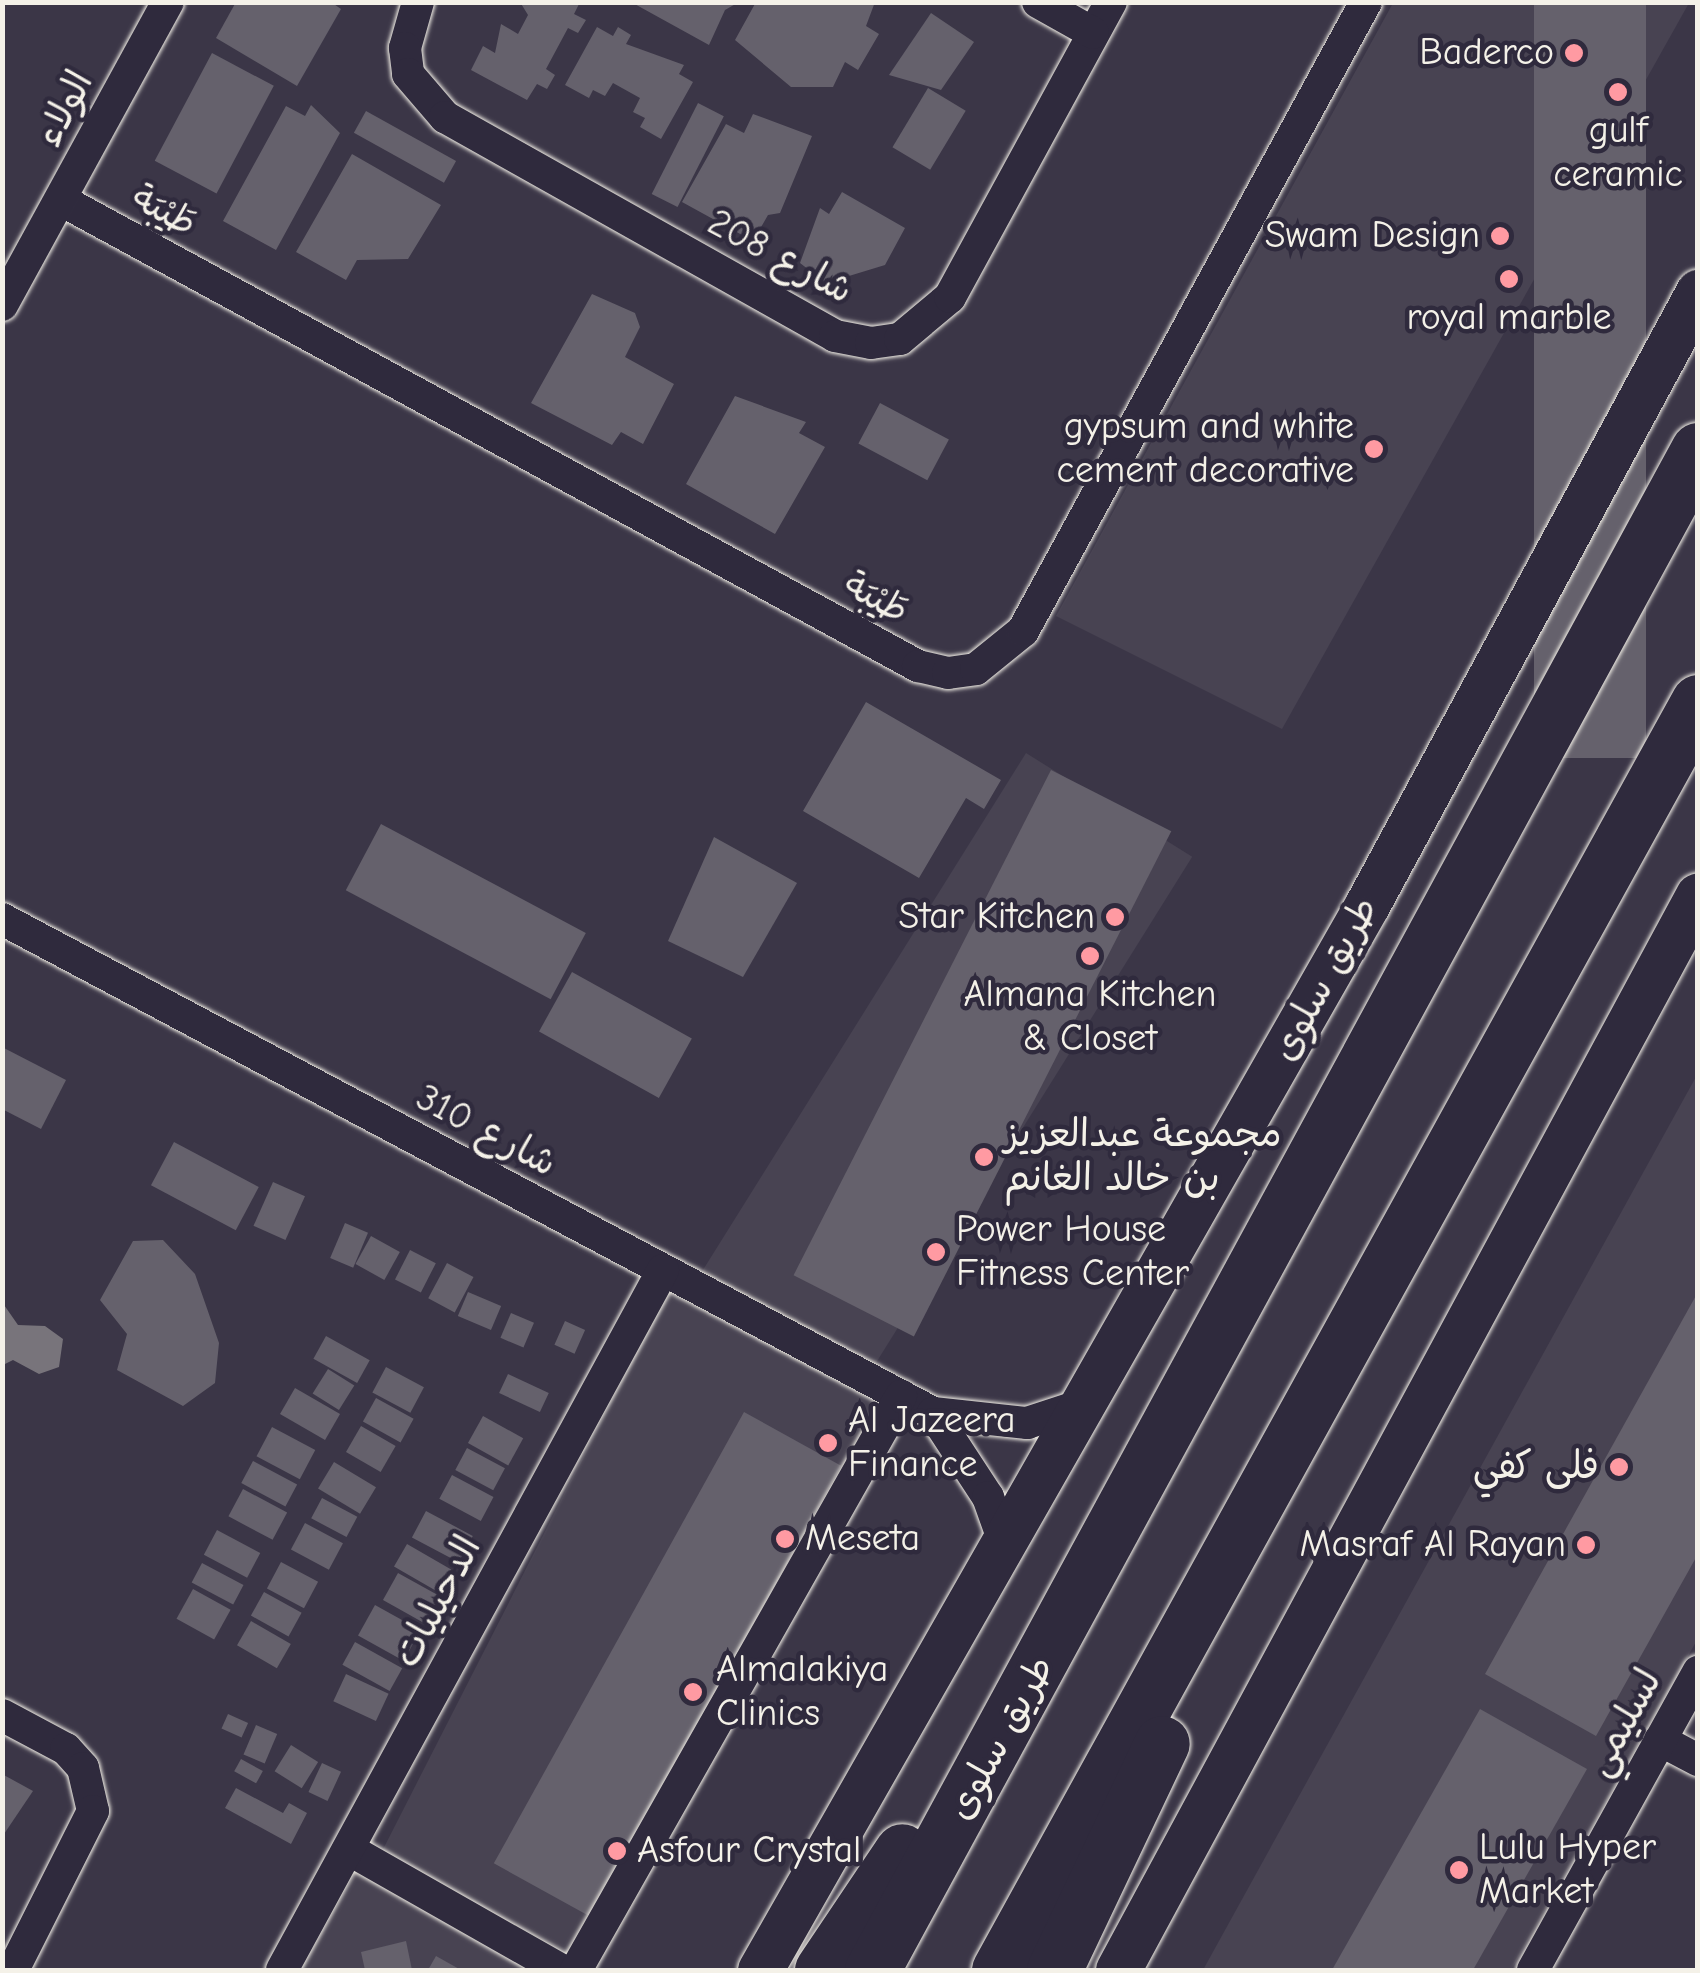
<!DOCTYPE html>
<html>
<head>
<meta charset="utf-8">
<style>
  body { margin:0 }
  #map { position:relative; width:1700px; height:1973px; overflow:hidden; background:#3b3647; font-family:"Comic Neue","Playpen Sans Arabic",sans-serif }
  div>[style] { position:absolute }
  .built>* { inset:0; background:#484352; transform-origin:0 0 }
  .water>* { inset:0; background:#78747b }
  .building>* { inset:0; background:#65616c; transform-origin:0 0 }
  .roads { filter:drop-shadow(0 0 2px #f4f1e8) drop-shadow(0 0 2px #f4f1e8) }
  .street>* { height:32px; margin:-16px; padding:0 16px; transform-origin:16px; border-radius:16px; background:#2f2a3d }
  .secondary>* { height:45px; margin:-22.5px; padding:0 22.5px; transform-origin:22.5px; border-radius:22.5px; background:#2f2a3d }
  .highway>* { height:55px; margin:-27.5px; padding:0 27.5px; transform-origin:27.5px; border-radius:27.5px; background:#2f2a3d }
  .dots>* { width:28px; height:28px; translate:-50% -50%; box-sizing:border-box; border:5px solid #2f2a3d; border-radius:50% }
  span { translate:-50% -50%; white-space:nowrap; text-align:center; line-height:1.15; -webkit-text-stroke:9px #2f2a3d; paint-order:stroke }
  .poi-label { font-size:38px; color:#f4f1e8 }
  .right { translate:-100% -50%; text-align:right }
  .left { translate:0 -50%; text-align:left }
  .street-label { font-size:38px; color:#f4f1e8 }
  .frame { position:absolute; inset:0; border:5px solid #f4f1e8; pointer-events:none }
</style>
</head>
<body>
<div id="map">
  <div class="built">
    <div style="clip-path:polygon(1393px 3px,1689px 3px,1282px 729px,1056px 616px)"></div>
    <div style="left:1026px;top:753px;width:196px;height:612px;rotate:32deg"></div>
    <div style="clip-path:polygon(1697px 1075px,1697px 1640px,1511px 1970px,1203px 1970px)"></div>
    <div style="left:667px;top:1292px;width:238px;height:633px;rotate:27deg"></div>
    <div style="clip-path:polygon(356px 1872px,529px 1970px,301px 1970px)"></div>
  </div>
  <div class="water">
    <div style="clip-path:polygon(2px 1302px,18px 1325px,45px 1326px,63px 1339px,59px 1367px,39px 1374px,13px 1360px,3px 1365px)"></div>
  </div>
  <div class="building">
    <div style="clip-path:polygon(236px 2px,331px 2px,341px 9px,297px 86px,216px 38px)"></div>
    <div style="clip-path:polygon(520px 2px,580px 2px,574px 14px,586px 20px,578px 33px,568px 28px,546px 69px,555px 75px,547px 89px,537px 84px,527px 100px,471px 70px,483px 46px,495px 53px,501px 24px,518px 34px,528px 15px)"></div>
    <div style="clip-path:polygon(631px 2px,739px 2px,725px 10px,709px 45px)"></div>
    <div style="clip-path:polygon(756px 2px,875px 2px,866px 26px,879px 34px,858px 70px,845px 62px,833px 87px,791px 87px,735px 40px)"></div>
    <div style="left:1534px;top:2px;width:112px;height:756px"></div>
    <div style="clip-path:polygon(931px 13px,974px 42px,941px 90px,889px 75px)"></div>
    <div style="clip-path:polygon(597px 27px,613px 36px,618px 27px,631px 35px,626px 44px,684px 65px,679px 74px,693px 82px,661px 139px,640px 127px,645px 118px,633px 112px,640px 98px,613px 83px,605px 96px,593px 90px,589px 98px,565px 85px)"></div>
    <div style="left:212px;top:53px;width:70px;height:122px;rotate:28deg"></div>
    <div style="left:928px;top:88px;width:44px;height:69px;rotate:31deg"></div>
    <div style="left:698px;top:103px;width:29px;height:102px;rotate:27deg"></div>
    <div style="clip-path:polygon(311px 105px,340px 133px,276px 250px,223px 221px,286px 106px,305px 116px)"></div>
    <div style="left:366px;top:111px;width:103px;height:25px;rotate:29deg"></div>
    <div style="clip-path:polygon(753px 114px,812px 136px,780px 213px,768px 215px,753px 241px,682px 202px,726px 124px,744px 133px)"></div>
    <div style="clip-path:polygon(352px 154px,441px 205px,408px 259px,357px 260px,346px 280px,296px 252px)"></div>
    <div style="clip-path:polygon(842px 192px,905px 228px,885px 265px,826px 283px,800px 263px,820px 208px,829px 214px)"></div>
    <div style="clip-path:polygon(592px 294px,635px 313px,640px 327px,625px 357px,674px 384px,643px 444px,621px 432px,612px 445px,531px 403px)"></div>
    <div style="clip-path:polygon(735px 396px,806px 422px,799px 433px,825px 447px,775px 534px,686px 484px)"></div>
    <div style="left:880px;top:403px;width:78px;height:46px;rotate:28deg"></div>
    <div style="clip-path:polygon(866px 702px,1001px 780px,984px 809px,966px 798px,919px 878px,803px 811px)"></div>
    <div style="left:1051px;top:770px;width:135px;height:567px;rotate:27deg"></div>
    <div style="left:381px;top:824px;width:232px;height:75px;rotate:28deg"></div>
    <div style="clip-path:polygon(714px 837px,797px 883px,743px 977px,668px 941px)"></div>
    <div style="left:572px;top:972px;width:137px;height:68px;rotate:29deg"></div>
    <div style="clip-path:polygon(2px 1047px,66px 1080px,41px 1129px,2px 1109px)"></div>
    <div style="left:174px;top:1142px;width:96px;height:49px;rotate:28deg"></div>
    <div style="left:273px;top:1182px;width:35px;height:48px;rotate:24deg"></div>
    <div style="left:345px;top:1223px;width:25px;height:38px;rotate:23deg"></div>
    <div style="left:371px;top:1236px;width:33px;height:32px;rotate:29deg"></div>
    <div style="clip-path:polygon(163px 1240px,195px 1274px,219px 1343px,215px 1383px,183px 1406px,117px 1370px,127px 1334px,100px 1300px,133px 1241px)"></div>
    <div style="left:410px;top:1250px;width:29px;height:33px;rotate:27deg"></div>
    <div style="left:447px;top:1263px;width:30px;height:40px;rotate:28deg"></div>
    <div style="left:468px;top:1292px;width:36px;height:26px;rotate:23deg"></div>
    <div style="clip-path:polygon(1698px 1292px,1698px 1554px,1596px 1736px,1485px 1674px)"></div>
    <div style="left:511px;top:1313px;width:25px;height:27px;rotate:23deg"></div>
    <div style="left:565px;top:1321px;width:22px;height:26px;rotate:24deg"></div>
    <div style="left:326px;top:1336px;width:50px;height:26px;rotate:29deg"></div>
    <div style="left:386px;top:1367px;width:43px;height:29px;rotate:28deg"></div>
    <div style="left:328px;top:1369px;width:31px;height:29px;rotate:32deg"></div>
    <div style="left:508px;top:1374px;width:45px;height:21px;rotate:25deg"></div>
    <div style="left:295px;top:1388px;width:52px;height:30px;rotate:30deg"></div>
    <div style="left:376px;top:1398px;width:43px;height:27px;rotate:29deg"></div>
    <div style="left:744px;top:1412px;width:111px;height:516px;rotate:29deg"></div>
    <div style="left:483px;top:1416px;width:46px;height:31px;rotate:29deg"></div>
    <div style="left:361px;top:1426px;width:40px;height:30px;rotate:30deg"></div>
    <div style="left:272px;top:1427px;width:49px;height:33px;rotate:28deg"></div>
    <div style="left:467px;top:1448px;width:43px;height:25px;rotate:28deg"></div>
    <div style="left:253px;top:1461px;width:50px;height:25px;rotate:28deg"></div>
    <div style="left:334px;top:1462px;width:49px;height:31px;rotate:31deg"></div>
    <div style="left:452px;top:1475px;width:47px;height:27px;rotate:28deg"></div>
    <div style="left:243px;top:1489px;width:50px;height:31px;rotate:28deg"></div>
    <div style="left:322px;top:1498px;width:40px;height:23px;rotate:28deg"></div>
    <div style="left:426px;top:1511px;width:53px;height:30px;rotate:28deg"></div>
    <div style="left:305px;top:1523px;width:43px;height:30px;rotate:28deg"></div>
    <div style="left:217px;top:1530px;width:49px;height:28px;rotate:28deg"></div>
    <div style="left:407px;top:1544px;width:51px;height:26px;rotate:30deg"></div>
    <div style="left:281px;top:1562px;width:42px;height:30px;rotate:28deg"></div>
    <div style="left:202px;top:1563px;width:47px;height:22px;rotate:28deg"></div>
    <div style="left:398px;top:1573px;width:48px;height:31px;rotate:29deg"></div>
    <div style="left:193px;top:1589px;width:43px;height:34px;rotate:29deg"></div>
    <div style="left:264px;top:1592px;width:43px;height:27px;rotate:29deg"></div>
    <div style="left:375px;top:1605px;width:52px;height:35px;rotate:29deg"></div>
    <div style="left:251px;top:1621px;width:46px;height:28px;rotate:30deg"></div>
    <div style="left:355px;top:1642px;width:54px;height:26px;rotate:29deg"></div>
    <div style="left:346px;top:1674px;width:47px;height:30px;rotate:25deg"></div>
    <div style="clip-path:polygon(1480px 1709px,1587px 1769px,1473px 1970px,1332px 1970px)"></div>
    <div style="left:228px;top:1714px;width:22px;height:16px;rotate:24deg"></div>
    <div style="left:256px;top:1725px;width:23px;height:32px;rotate:23deg"></div>
    <div style="left:291px;top:1745px;width:32px;height:31px;rotate:32deg"></div>
    <div style="left:241px;top:1759px;width:25px;height:14px;rotate:29deg"></div>
    <div style="left:322px;top:1763px;width:21px;height:32px;rotate:25deg"></div>
    <div style="clip-path:polygon(2px 1774px,33px 1791px,2px 1837px)"></div>
    <div style="clip-path:polygon(236px 1788px,283px 1813px,289px 1803px,307px 1813px,291px 1844px,225px 1808px)"></div>
    <div style="clip-path:polygon(406px 1941px,412px 1970px,365px 1970px,361px 1952px)"></div>
    <div style="clip-path:polygon(436px 1956px,461px 1970px,428px 1970px)"></div>
  </div>
  <div class="roads">
    <div class="street">
      <div style="left:418px;top:2px;width:48px;rotate:105.8deg"></div>
      <div style="left:405px;top:48px;width:26px;rotate:83deg"></div>
      <div style="left:408px;top:74px;width:57px;rotate:49.3deg"></div>
      <div style="left:445px;top:117px;width:447px;rotate:29.3deg"></div>
      <div style="left:835px;top:336px;width:37px;rotate:11deg"></div>
      <div style="left:871px;top:343px;width:29px;rotate:-8deg"></div>
      <div style="left:900px;top:339px;width:65px;rotate:-40deg"></div>
      <div style="left:950px;top:297px;width:336px;rotate:-61.4deg"></div>
      <div style="left:1038px;top:2px;width:63px;rotate:29.4deg"></div>
      <div style="left:61px;top:200px;width:976px;rotate:28.54deg"></div>
      <div style="left:918px;top:666px;width:31px;rotate:13deg"></div>
      <div style="left:948px;top:673px;width:28px;rotate:-8deg"></div>
      <div style="left:976px;top:669px;width:60px;rotate:-39deg"></div>
      <div style="left:1023px;top:631px;width:716px;rotate:-61.4deg"></div>
      <div style="left:2px;top:305px;width:345px;rotate:-61.3deg"></div>
      <div style="left:2px;top:919px;width:1054px;rotate:27.95deg"></div>
      <div style="left:933px;top:1413px;width:95px;rotate:6.1deg"></div>
      <div style="left:1027px;top:1423px;width:61px;rotate:-18.1deg"></div>
      <div style="left:933px;top:1413px;width:100px;rotate:56.8deg"></div>
      <div style="left:988px;top:1497px;width:48px;rotate:70.4deg"></div>
      <div style="left:2px;top:1715px;width:72px;rotate:28deg"></div>
      <div style="left:66px;top:1749px;width:25px;rotate:48deg"></div>
      <div style="left:83px;top:1768px;width:44px;rotate:76.9deg"></div>
      <div style="left:93px;top:1811px;width:178px;rotate:116.7deg"></div>
      <div style="left:1660px;top:1740px;width:43px;rotate:27.8deg"></div>
      <div style="left:350px;top:1850px;width:243px;rotate:29.6deg"></div>
      <div style="left:282px;top:1970px;width:797px;rotate:-61.44deg"></div>
      <div style="left:576px;top:1970px;width:660px;rotate:-60.48deg"></div>
      <div style="left:1533px;top:1970px;width:341px;rotate:-61deg"></div>
    </div>
    <div class="secondary">
      <div style="left:760px;top:1970px;width:1226px;rotate:-60.32deg"></div>
      <div style="left:1367px;top:905px;width:697px;rotate:-61.63deg"></div>
      <div style="left:1118px;top:1970px;width:1221px;rotate:-61.65deg"></div>
    </div>
    <div class="highway">
      <div style="left:822px;top:1970px;width:143px;rotate:-56.1deg"></div>
      <div style="left:872px;top:1970px;width:1730px;rotate:-61.48deg"></div>
      <div style="left:999px;top:1970px;width:1448px;rotate:-61.13deg"></div>
      <div style="left:1054px;top:1970px;width:251px;rotate:-64.6deg"></div>
    </div>
  </div>
  <div class="dots">
    <div style="left:1574px;top:53px;background:#ff9aa2"></div>
    <div style="left:1618px;top:92px;background:#ff9aa2"></div>
    <div style="left:1500px;top:236px;background:#ff9aa2"></div>
    <div style="left:1509px;top:279px;background:#ff9aa2"></div>
    <div style="left:1374px;top:449px;background:#ff9aa2"></div>
    <div style="left:1115px;top:917px;background:#ff9aa2"></div>
    <div style="left:1090px;top:956px;background:#ff9aa2"></div>
    <div style="left:984px;top:1157px;background:#ff9aa2"></div>
    <div style="left:936px;top:1252px;background:#ff9aa2"></div>
    <div style="left:828px;top:1443px;background:#ff9aa2"></div>
    <div style="left:1619px;top:1467px;background:#ff9aa2"></div>
    <div style="left:785px;top:1539px;background:#ff9aa2"></div>
    <div style="left:1586px;top:1545px;background:#ff9aa2"></div>
    <div style="left:693px;top:1692px;background:#ff9aa2"></div>
    <div style="left:617px;top:1851px;background:#ff9aa2"></div>
    <div style="left:1459px;top:1870px;background:#ff9aa2"></div>
  </div>
  <div class="poi-label">
    <span class="right" style="left:1554px;top:53px">Baderco</span>
    <span style="left:1618px;top:153px">gulf<br>ceramic</span>
    <span class="right" style="left:1480px;top:236px">Swam Design</span>
    <span style="left:1509px;top:318px">royal marble</span>
    <span class="right" style="left:1354px;top:449px">gypsum and white<br>cement decorative</span>
    <span class="right" style="left:1095px;top:917px">Star Kitchen</span>
    <span style="left:1090px;top:1017px">Almana Kitchen<br>&amp; Closet</span>
    <span class="left" style="left:1004px;top:1157px">مجموعة عبدالعزيز<br>بن خالد الغانم</span>
    <span class="left" style="left:956px;top:1252px">Power House<br>Fitness Center</span>
    <span class="left" style="left:848px;top:1443px">Al Jazeera<br>Finance</span>
    <span class="right" style="left:1599px;top:1467px">فلى كفي</span>
    <span class="left" style="left:805px;top:1539px">Meseta</span>
    <span class="right" style="left:1566px;top:1545px">Masraf Al Rayan</span>
    <span class="left" style="left:716px;top:1692px">Almalakiya<br>Clinics</span>
    <span class="left" style="left:1479px;top:1870px">Lulu Hyper<br>Market</span>
    <span class="left" style="left:637px;top:1851px">Asfour Crystal</span>
  </div>
  <div class="street-label">
    <span style="left:65px;top:109px;rotate:-62deg">الولاء</span>
    <span style="left:164px;top:211px;rotate:29deg">طَيْبَة</span>
    <span style="left:780px;top:257px;rotate:28deg">شارع 208</span>
    <span style="left:876px;top:598px;rotate:29deg">طَيْبَة</span>
    <span style="left:1325px;top:979px;rotate:-61deg">طريق سلوى</span>
    <span style="left:486px;top:1131px;rotate:28deg">شارع 310</span>
    <span style="left:438px;top:1602px;rotate:-62deg">الدحيليات</span>
    <span style="left:1624px;top:1723px;rotate:-61deg">لسليمي</span>
    <span style="left:1001px;top:1738px;rotate:-61deg">طريق سلوى</span>
  </div>
  <div class="frame"></div>
</div>
</body>
</html>
